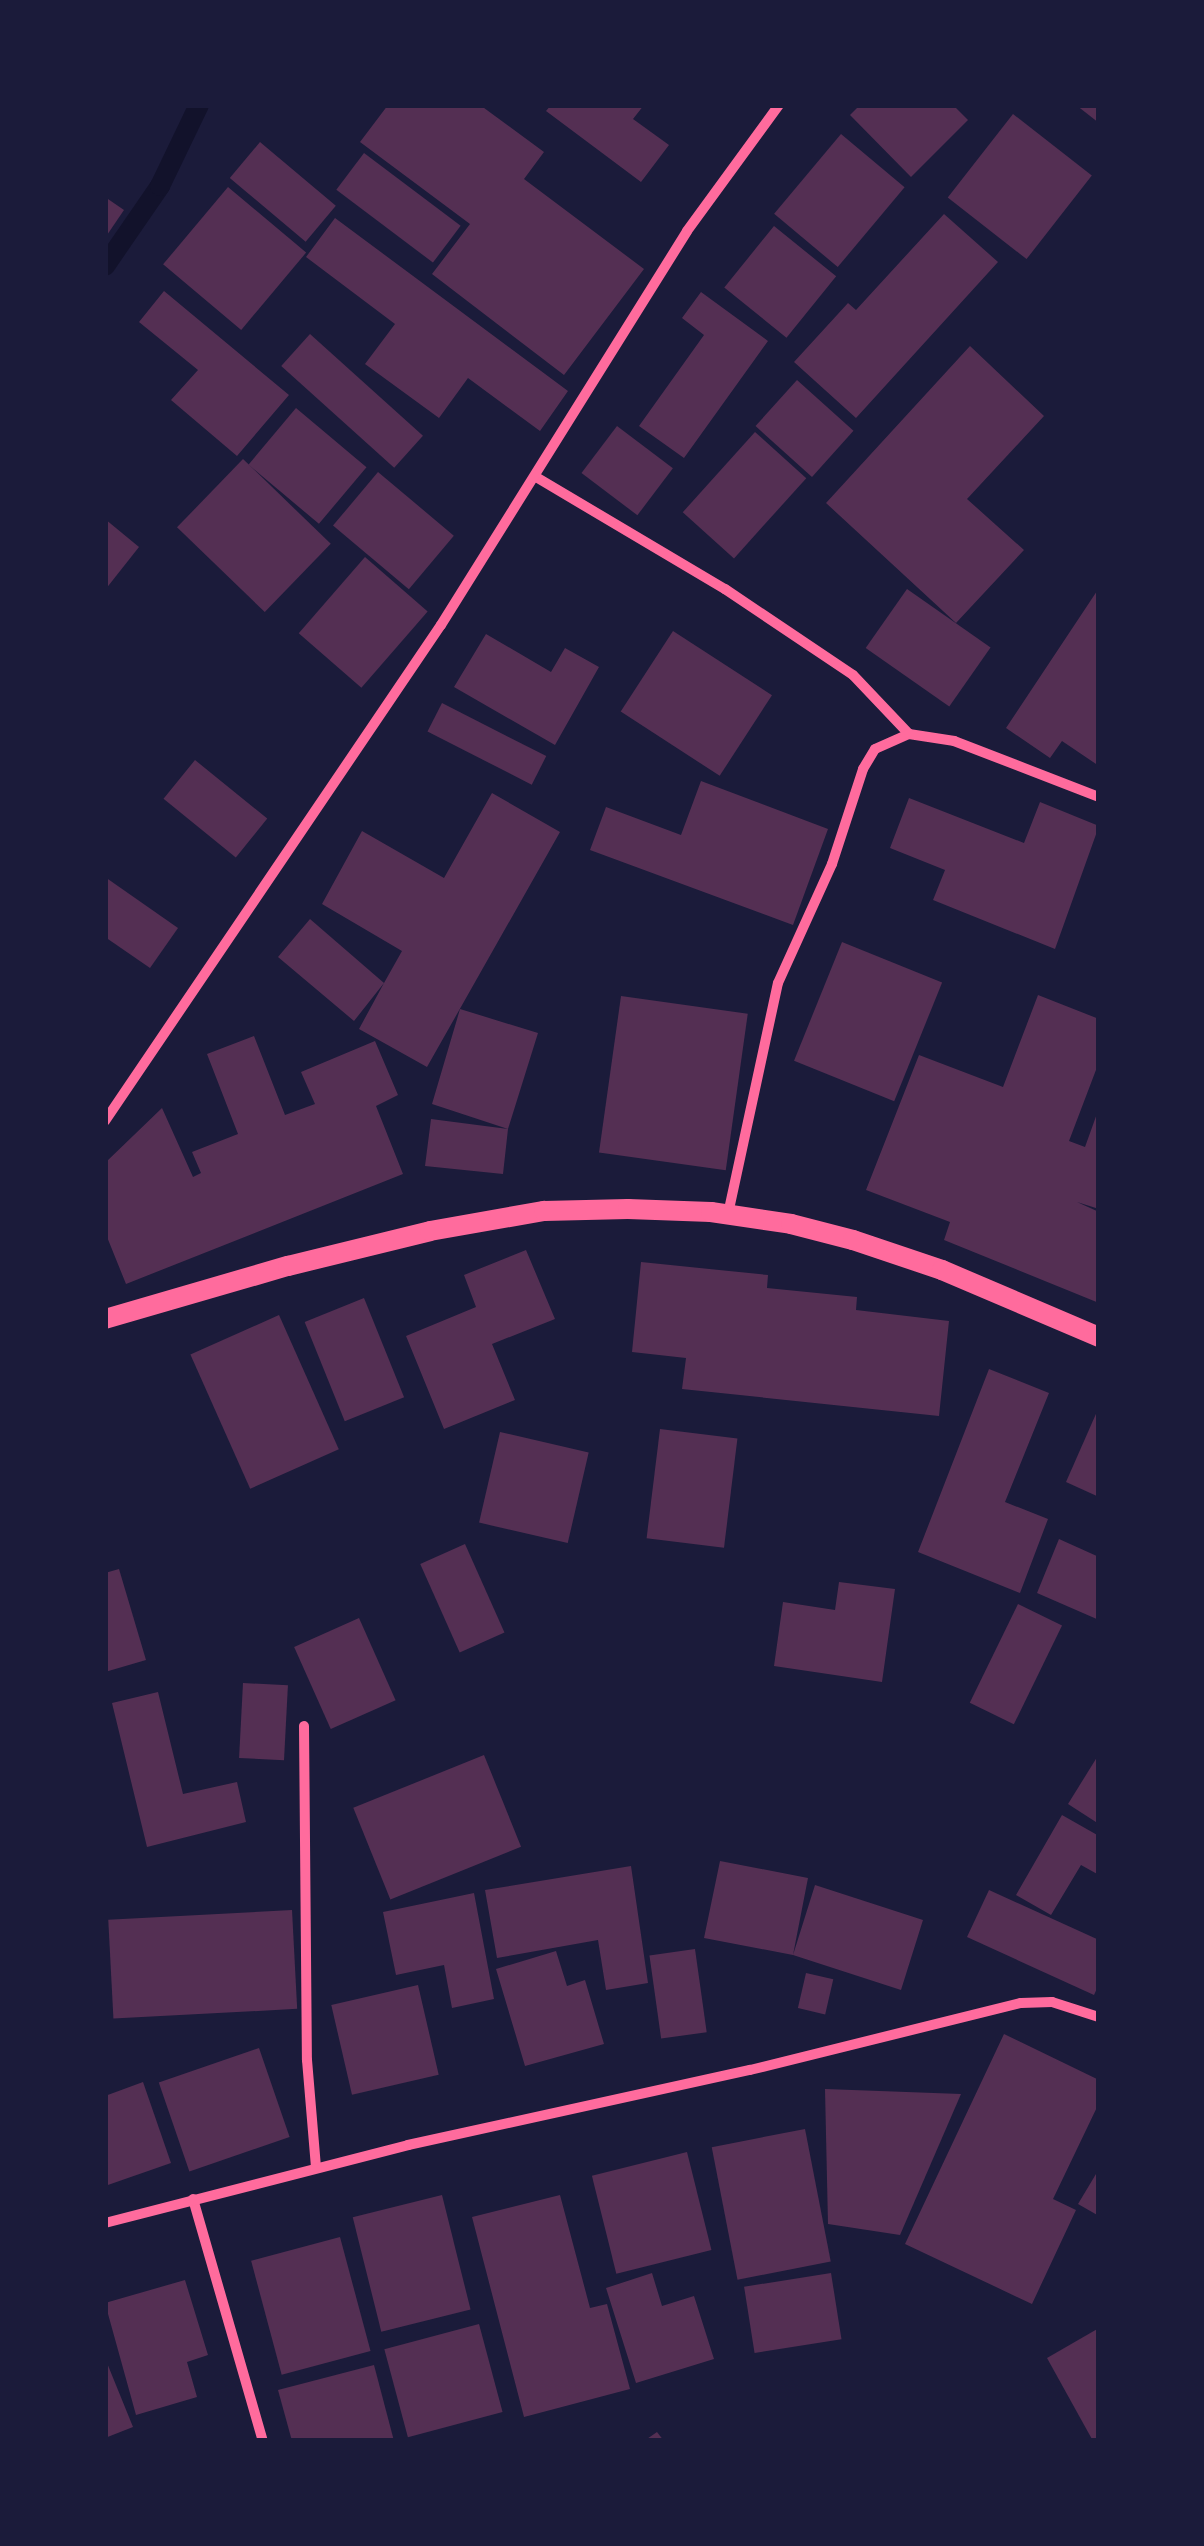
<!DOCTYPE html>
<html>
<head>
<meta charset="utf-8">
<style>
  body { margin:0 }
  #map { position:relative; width:1204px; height:2546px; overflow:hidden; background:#1b1b3a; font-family:"Roboto Condensed",sans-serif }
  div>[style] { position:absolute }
  .stream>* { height:20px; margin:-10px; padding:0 10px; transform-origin:10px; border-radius:10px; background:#12122b }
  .building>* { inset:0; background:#542f53; transform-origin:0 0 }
  .minor>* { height:10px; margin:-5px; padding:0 5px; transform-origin:5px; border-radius:5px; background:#ff6b9d }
  .secondary>* { height:20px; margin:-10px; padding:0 10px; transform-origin:10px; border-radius:10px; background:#ff6b9d }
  span { translate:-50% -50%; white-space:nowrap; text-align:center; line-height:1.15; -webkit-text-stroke:10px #1b1b3a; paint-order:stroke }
  .frame { position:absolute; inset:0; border:108px solid #1b1b3a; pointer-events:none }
</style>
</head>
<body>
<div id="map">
  <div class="stream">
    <div style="left:105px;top:266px;width:97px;rotate:-55.5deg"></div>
    <div style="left:160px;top:186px;width:90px;rotate:-64.3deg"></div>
  </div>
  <div class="building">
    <div style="clip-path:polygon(388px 105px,480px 105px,544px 152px,524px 179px,644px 269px,564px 375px,432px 274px,470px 224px,360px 142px)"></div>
    <div style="clip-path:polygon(551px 105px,644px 105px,633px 119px,669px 145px,641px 182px,546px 111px)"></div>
    <div style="clip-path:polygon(860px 105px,953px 105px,968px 120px,911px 177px,850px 115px)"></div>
    <div style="clip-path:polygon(1076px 105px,1099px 105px,1099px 123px)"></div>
    <div style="left:1013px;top:114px;width:100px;height:106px;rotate:38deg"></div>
    <div style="left:841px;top:134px;width:83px;height:104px;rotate:40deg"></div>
    <div style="left:260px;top:142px;width:99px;height:47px;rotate:40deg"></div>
    <div style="left:364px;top:153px;width:121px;height:46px;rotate:37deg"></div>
    <div style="left:228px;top:187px;width:102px;height:101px;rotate:40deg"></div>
    <div style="clip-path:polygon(105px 197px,124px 210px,105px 238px)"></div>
    <div style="clip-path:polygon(944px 214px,998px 262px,856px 418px,794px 362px,848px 303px,856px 310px)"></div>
    <div style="clip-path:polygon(335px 218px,568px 391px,540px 431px,468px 378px,439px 418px,365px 364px,395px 324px,306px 257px)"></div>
    <div style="left:774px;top:226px;width:80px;height:79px;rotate:39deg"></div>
    <div style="clip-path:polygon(164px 291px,289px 395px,237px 456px,171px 400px,198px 370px,139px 322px)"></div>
    <div style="clip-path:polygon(701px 292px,768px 341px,684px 458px,639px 426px,704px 335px,682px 318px)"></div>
    <div style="left:310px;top:334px;width:152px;height:43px;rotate:42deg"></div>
    <div style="clip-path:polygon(970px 346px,1044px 416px,967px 499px,1024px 550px,956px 623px,826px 503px)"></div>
    <div style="left:797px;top:380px;width:76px;height:62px;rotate:42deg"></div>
    <div style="left:296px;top:408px;width:92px;height:74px;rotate:40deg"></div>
    <div style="left:617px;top:426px;width:70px;height:59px;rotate:37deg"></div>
    <div style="left:755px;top:432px;width:69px;height:108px;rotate:42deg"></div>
    <div style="left:243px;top:459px;width:122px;height:95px;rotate:44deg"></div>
    <div style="left:378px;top:472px;width:99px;height:70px;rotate:40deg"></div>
    <div style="clip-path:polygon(105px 519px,139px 547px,105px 590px)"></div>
    <div style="left:365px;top:557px;width:83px;height:101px;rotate:41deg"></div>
    <div style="clip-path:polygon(1099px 588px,1099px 766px,1062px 741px,1050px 758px,1006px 728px)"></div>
    <div style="left:907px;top:589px;width:102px;height:72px;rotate:35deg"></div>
    <div style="left:673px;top:631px;width:118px;height:96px;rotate:33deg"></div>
    <div style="clip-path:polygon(486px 634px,551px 672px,565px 648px,599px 667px,555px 745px,454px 687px)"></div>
    <div style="left:442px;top:703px;width:117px;height:32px;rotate:27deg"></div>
    <div style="left:195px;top:760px;width:93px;height:50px;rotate:39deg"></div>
    <div style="clip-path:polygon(701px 781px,828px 829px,793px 925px,590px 850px,606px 807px,681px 835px)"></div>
    <div style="clip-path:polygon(492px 793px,560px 832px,427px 1067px,359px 1029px,384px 983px,354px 1021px,278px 957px,310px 919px,384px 983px,402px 951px,322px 904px,362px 831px,444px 878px)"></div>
    <div style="clip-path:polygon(909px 798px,1024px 843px,1040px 802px,1099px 826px,1055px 949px,933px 900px,945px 870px,890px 848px)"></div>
    <div style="clip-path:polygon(105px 877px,178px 928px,150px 968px,105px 937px)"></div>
    <div style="left:842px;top:942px;width:108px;height:128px;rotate:22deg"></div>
    <div style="clip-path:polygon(1038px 995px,1099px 1019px,1099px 1062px,1069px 1141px,1085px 1147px,1099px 1108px,1099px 1209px,1077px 1202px,1099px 1212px,1099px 1303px,944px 1240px,950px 1222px,866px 1190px,919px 1055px,1003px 1087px)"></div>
    <div style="left:621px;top:996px;width:128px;height:158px;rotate:8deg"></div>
    <div style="clip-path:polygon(460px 1009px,538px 1033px,508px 1129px,503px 1174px,425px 1166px,431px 1119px,508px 1129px,432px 1104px)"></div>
    <div style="clip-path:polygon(254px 1036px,285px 1115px,315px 1104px,301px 1072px,375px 1041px,398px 1095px,376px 1106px,403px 1174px,126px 1284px,105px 1232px,106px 1162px,162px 1108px,193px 1177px,201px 1173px,192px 1152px,238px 1134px,207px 1054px)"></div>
    <div style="clip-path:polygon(526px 1250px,555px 1319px,492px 1344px,515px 1400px,444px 1429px,406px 1336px,476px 1307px,464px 1275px)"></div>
    <div style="clip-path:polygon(641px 1262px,768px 1275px,767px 1288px,857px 1297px,856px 1310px,949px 1321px,939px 1416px,682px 1389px,686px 1358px,632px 1352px)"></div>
    <div style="left:364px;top:1298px;width:107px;height:64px;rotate:68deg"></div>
    <div style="left:279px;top:1315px;width:147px;height:97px;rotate:66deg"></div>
    <div style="clip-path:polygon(989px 1369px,1049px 1393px,1005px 1502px,1048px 1519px,1020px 1593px,918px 1552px)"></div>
    <div style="clip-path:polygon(1099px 1407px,1099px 1497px,1066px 1482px)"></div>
    <div style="left:660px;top:1429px;width:78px;height:110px;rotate:7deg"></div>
    <div style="left:500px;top:1432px;width:91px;height:93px;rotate:13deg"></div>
    <div style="clip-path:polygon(1059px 1539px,1099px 1557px,1099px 1620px,1037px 1593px)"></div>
    <div style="left:465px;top:1544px;width:97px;height:49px;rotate:66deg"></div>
    <div style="clip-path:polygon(119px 1569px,146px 1660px,105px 1672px,105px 1573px)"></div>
    <div style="clip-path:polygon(839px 1582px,895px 1589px,882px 1682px,774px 1666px,783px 1602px,835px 1610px)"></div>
    <div style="left:1018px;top:1604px;width:49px;height:110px;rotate:26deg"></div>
    <div style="left:359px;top:1618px;width:90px;height:71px;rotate:66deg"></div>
    <div style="left:243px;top:1683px;width:45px;height:75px;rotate:3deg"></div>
    <div style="clip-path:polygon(158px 1692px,183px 1794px,237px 1782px,246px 1822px,147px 1847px,112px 1703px)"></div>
    <div style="clip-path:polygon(1099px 1754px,1099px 1824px,1068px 1804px)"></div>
    <div style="left:484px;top:1755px;width:99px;height:141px;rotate:68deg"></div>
    <div style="clip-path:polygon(1062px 1815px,1099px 1836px,1099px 1875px,1081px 1865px,1051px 1915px,1016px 1895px)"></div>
    <div style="clip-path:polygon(720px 1861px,808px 1878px,793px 1955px,815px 1885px,923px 1920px,901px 1990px,793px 1955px,704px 1938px)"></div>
    <div style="clip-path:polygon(631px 1866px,648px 1983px,606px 1990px,598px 1940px,497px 1958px,485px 1890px)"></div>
    <div style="clip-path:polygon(989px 1890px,1099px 1940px,1099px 1984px,1094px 1995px,967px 1937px)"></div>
    <div style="clip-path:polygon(474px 1893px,494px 1999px,452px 2008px,444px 1965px,396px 1975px,383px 1912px)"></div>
    <div style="left:292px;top:1910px;width:99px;height:184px;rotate:87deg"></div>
    <div style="left:695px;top:1949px;width:84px;height:46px;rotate:82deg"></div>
    <div style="clip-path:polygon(556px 1951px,567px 1986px,585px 1980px,604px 2044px,525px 2066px,496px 1969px)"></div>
    <div style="left:806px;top:1973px;width:28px;height:36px;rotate:13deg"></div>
    <div style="left:418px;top:1985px;width:92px;height:89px;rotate:77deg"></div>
    <div style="clip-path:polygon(1004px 2034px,1099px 2080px,1099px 2103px,1053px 2199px,1076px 2210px,1032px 2304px,905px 2244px)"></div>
    <div style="left:259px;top:2048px;width:94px;height:106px;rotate:71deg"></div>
    <div style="clip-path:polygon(143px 2082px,171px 2163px,105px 2186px,105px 2096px)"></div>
    <div style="clip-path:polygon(825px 2089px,961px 2094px,900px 2235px,828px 2224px)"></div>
    <div style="left:805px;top:2129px;width:135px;height:95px;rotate:79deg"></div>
    <div style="left:687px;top:2152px;width:101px;height:98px;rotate:76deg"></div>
    <div style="clip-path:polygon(1099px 2169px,1099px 2216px,1078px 2204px)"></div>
    <div style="left:442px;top:2195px;width:118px;height:92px;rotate:76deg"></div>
    <div style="clip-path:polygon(560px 2195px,590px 2308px,607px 2304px,630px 2389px,524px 2417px,472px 2217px)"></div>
    <div style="left:340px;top:2237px;width:118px;height:92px;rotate:75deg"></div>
    <div style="clip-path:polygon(652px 2273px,662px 2306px,694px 2296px,714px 2359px,636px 2383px,606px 2288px)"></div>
    <div style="left:831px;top:2273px;width:67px;height:88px;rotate:81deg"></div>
    <div style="clip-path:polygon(185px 2280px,208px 2355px,187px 2362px,197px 2397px,136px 2415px,105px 2303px)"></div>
    <div style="left:479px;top:2324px;width:91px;height:98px;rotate:75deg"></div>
    <div style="clip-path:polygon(1099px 2328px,1099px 2441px,1093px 2441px,1047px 2358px)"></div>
    <div style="clip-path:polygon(105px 2358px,133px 2427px,105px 2438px)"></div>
    <div style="clip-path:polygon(374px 2365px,394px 2441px,292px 2441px,278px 2390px)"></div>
    <div style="clip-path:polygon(657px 2432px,664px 2441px,644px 2441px)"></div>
  </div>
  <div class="minor">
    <div style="left:536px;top:477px;width:220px;rotate:30.7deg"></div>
    <div style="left:725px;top:589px;width:154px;rotate:33.9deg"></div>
    <div style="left:853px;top:675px;width:81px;rotate:46.5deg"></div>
    <div style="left:105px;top:1121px;width:599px;rotate:-55.89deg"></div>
    <div style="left:441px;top:625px;width:464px;rotate:-58deg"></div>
    <div style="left:687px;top:231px;width:156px;rotate:-53.9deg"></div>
    <div style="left:728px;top:1214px;width:236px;rotate:-77.8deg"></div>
    <div style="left:778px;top:983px;width:131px;rotate:-65.6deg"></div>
    <div style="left:832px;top:864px;width:100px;rotate:-71.9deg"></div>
    <div style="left:863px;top:769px;width:23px;rotate:-59deg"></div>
    <div style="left:875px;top:749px;width:37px;rotate:-24deg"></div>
    <div style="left:909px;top:734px;width:46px;rotate:8.8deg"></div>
    <div style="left:954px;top:741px;width:155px;rotate:21.1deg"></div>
    <div style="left:304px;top:1726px;width:334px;rotate:89.5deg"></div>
    <div style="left:307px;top:2060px;width:108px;rotate:85.2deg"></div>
    <div style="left:193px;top:2199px;width:252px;rotate:73.9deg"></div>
    <div style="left:105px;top:2223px;width:313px;rotate:-14.4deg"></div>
    <div style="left:408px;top:2145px;width:350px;rotate:-12.4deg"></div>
    <div style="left:750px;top:2070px;width:279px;rotate:-13.9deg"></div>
    <div style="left:1021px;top:2003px;width:31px;rotate:-2deg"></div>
    <div style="left:1052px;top:2002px;width:49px;rotate:17.7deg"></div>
  </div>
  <div class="secondary">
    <div style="left:105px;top:1319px;width:191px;rotate:-16.2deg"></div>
    <div style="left:288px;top:1266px;width:146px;rotate:-13.8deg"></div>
    <div style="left:430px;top:1231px;width:116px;rotate:-10deg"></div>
    <div style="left:544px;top:1211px;width:84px;rotate:-1.4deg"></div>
    <div style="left:628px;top:1209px;width:83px;rotate:2.1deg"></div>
    <div style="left:711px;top:1212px;width:81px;rotate:8.5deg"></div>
    <div style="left:791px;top:1224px;width:64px;rotate:14.5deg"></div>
    <div style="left:853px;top:1240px;width:94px;rotate:18.6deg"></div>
    <div style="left:942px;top:1270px;width:171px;rotate:23.1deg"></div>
  </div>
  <div class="frame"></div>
</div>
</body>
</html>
